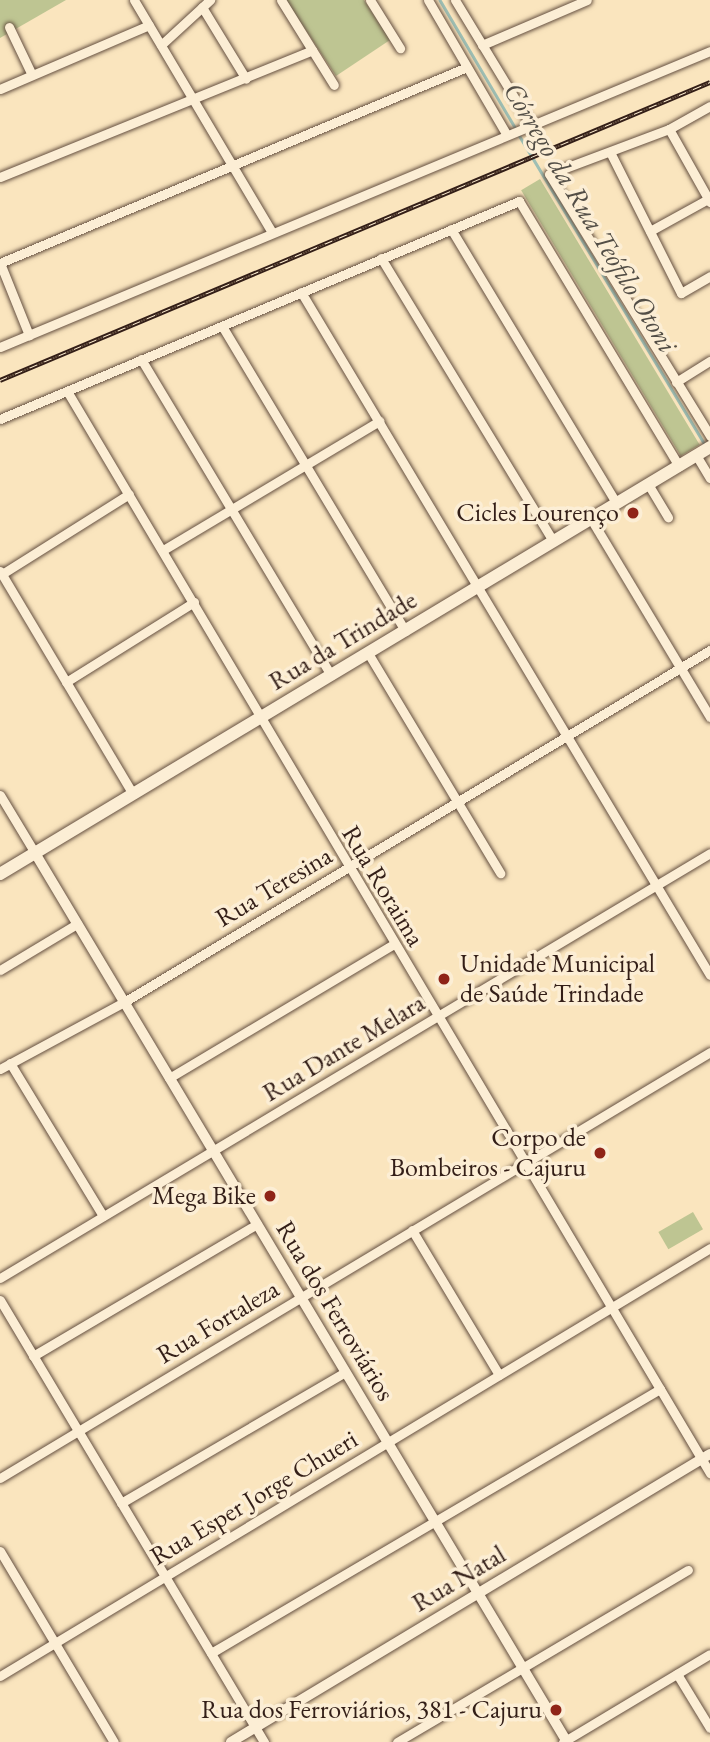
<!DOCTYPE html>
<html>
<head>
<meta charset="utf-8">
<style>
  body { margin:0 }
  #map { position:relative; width:710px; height:1742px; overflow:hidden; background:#fae5be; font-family:"EB Garamond",serif }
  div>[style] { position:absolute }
  .green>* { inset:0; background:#bec592; transform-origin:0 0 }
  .stream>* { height:2.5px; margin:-1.25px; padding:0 1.25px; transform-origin:1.25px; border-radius:1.25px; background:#9ebfb4 }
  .roads { filter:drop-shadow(0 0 2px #655041) drop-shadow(0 0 2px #655041) }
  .minor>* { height:9px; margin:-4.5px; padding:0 4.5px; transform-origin:4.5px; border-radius:4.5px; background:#fceed5 }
  .tertiary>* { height:10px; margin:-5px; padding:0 5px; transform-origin:5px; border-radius:5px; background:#fceed5 }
  .secondary>* { height:12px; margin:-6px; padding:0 6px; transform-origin:6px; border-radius:6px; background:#fceed5 }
  .rail>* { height:5px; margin-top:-2.5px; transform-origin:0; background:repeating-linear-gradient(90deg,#fceed5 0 8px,#331e17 0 16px); box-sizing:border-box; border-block:2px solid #331e17 }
  .dots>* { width:19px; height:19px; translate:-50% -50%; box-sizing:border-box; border:4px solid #fceed5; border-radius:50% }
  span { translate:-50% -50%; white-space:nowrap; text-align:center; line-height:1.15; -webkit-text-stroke:7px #fceed5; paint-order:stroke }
  .poi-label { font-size:26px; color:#331e17 }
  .right { translate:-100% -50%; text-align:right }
  .left { translate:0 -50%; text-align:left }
  .street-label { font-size:26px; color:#331e17 }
  .water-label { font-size:28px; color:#534e46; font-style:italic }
</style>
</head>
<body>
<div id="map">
  <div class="green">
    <div style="clip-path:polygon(0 0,66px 0,0 38px)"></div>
    <div style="clip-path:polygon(286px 0,364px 0,390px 40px,336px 76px)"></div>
    <div style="left:540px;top:179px;width:310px;height:22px;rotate:59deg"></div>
    <div style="left:693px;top:1212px;width:20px;height:40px;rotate:60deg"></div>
  </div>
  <div class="stream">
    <div style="left:440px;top:0;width:150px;rotate:59.5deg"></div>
    <div style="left:519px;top:135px;width:361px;rotate:59deg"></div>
  </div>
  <div class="roads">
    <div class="minor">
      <div style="left:134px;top:0;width:270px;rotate:59.3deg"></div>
      <div style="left:281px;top:0;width:100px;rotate:58.1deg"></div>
      <div style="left:370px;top:0;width:57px;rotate:58deg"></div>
      <div style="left:428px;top:0;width:156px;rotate:59.7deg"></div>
      <div style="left:455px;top:0;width:146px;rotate:58.7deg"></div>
      <div style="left:202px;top:7px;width:84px;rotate:58.6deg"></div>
      <div style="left:9px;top:27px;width:53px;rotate:64.4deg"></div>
      <div style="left:161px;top:45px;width:67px;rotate:-42.6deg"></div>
      <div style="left:482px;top:45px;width:114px;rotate:-23.2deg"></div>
      <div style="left:0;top:89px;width:162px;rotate:-23.2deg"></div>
      <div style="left:710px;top:106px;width:47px;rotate:150.7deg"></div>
      <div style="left:669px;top:129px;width:128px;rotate:159.4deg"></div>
      <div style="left:549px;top:174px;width:308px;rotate:58.4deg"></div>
      <div style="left:669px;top:129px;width:84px;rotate:60.7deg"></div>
      <div style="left:610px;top:152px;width:158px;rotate:63.3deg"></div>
      <div style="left:681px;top:293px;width:34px;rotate:-30deg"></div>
      <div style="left:0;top:177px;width:337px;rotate:-22.1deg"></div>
      <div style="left:451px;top:229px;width:320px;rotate:58.9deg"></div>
      <div style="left:650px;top:231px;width:66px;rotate:-28.9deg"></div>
      <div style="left:381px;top:258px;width:331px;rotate:58.7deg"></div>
      <div style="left:0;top:263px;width:506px;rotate:-22.77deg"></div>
      <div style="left:0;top:263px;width:78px;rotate:68.1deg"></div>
      <div style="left:301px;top:292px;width:796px;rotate:59.09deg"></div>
      <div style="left:222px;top:326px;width:356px;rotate:59deg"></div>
      <div style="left:0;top:347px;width:769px;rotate:-22.63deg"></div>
      <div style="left:141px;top:359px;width:369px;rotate:59deg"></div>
      <div style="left:676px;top:382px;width:40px;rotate:-32deg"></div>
      <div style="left:67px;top:391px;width:1259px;rotate:59.28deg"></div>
      <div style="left:0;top:419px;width:563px;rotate:-22.78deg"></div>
      <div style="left:519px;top:201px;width:310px;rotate:58.9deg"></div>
      <div style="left:696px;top:455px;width:27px;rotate:59deg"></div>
      <div style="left:648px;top:484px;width:39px;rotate:59deg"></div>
      <div style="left:591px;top:519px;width:231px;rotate:59deg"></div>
      <div style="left:163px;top:550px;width:252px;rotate:-30.8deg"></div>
      <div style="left:0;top:571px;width:260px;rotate:59.2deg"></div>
      <div style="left:2px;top:574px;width:150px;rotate:-32.2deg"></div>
      <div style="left:368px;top:653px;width:257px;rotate:59deg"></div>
      <div style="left:66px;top:682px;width:151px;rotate:-32deg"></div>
      <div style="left:0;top:795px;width:68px;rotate:58.9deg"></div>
      <div style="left:0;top:970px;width:90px;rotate:-30.9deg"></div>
      <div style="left:10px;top:1063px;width:179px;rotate:58.7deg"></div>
      <div style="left:0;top:1069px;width:141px;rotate:-28.4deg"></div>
      <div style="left:124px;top:1002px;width:684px;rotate:-30.99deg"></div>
      <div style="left:169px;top:1078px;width:262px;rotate:-30.8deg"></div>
      <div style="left:412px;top:1230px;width:169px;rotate:59deg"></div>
      <div style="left:0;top:1278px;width:827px;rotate:-30.9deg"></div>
      <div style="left:0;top:1300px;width:515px;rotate:59.15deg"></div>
      <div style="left:33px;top:1356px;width:260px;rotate:-30.5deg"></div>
      <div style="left:0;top:1478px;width:828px;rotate:-30.96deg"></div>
      <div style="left:121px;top:1503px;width:259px;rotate:-30.3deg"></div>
      <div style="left:0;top:1551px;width:222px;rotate:59.2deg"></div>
      <div style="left:211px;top:1653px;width:521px;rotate:-30.45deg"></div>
      <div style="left:677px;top:1674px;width:63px;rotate:58.6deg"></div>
      <div style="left:0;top:1676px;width:829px;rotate:-31.08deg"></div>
      <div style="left:397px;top:1742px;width:338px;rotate:-30.6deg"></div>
      <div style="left:563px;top:1742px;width:171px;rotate:-30.9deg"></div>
    </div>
    <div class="tertiary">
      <div style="left:35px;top:853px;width:1036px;rotate:59.1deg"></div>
      <div style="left:231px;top:1742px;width:559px;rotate:-31.02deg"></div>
    </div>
    <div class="secondary">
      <div style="left:0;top:874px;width:829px;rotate:-31.02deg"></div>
    </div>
  </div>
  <div class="rail">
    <div style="left:0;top:380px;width:770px;rotate:-22.77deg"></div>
  </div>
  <div class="dots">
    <div style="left:633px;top:513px;background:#8f2418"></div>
    <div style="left:444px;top:979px;background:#8f2418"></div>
    <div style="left:600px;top:1153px;background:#8f2418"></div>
    <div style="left:270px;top:1196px;background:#8f2418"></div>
    <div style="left:556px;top:1710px;background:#8f2418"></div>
  </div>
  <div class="poi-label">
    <span class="right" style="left:619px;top:513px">Cicles Lourenço</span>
    <span class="left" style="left:460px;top:979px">Unidade Municipal<br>de Saúde Trindade</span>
    <span class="right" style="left:586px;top:1153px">Corpo de<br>Bombeiros - Cajuru</span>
    <span class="right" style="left:256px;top:1196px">Mega Bike</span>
    <span class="right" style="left:542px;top:1710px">Rua dos Ferroviários, 381 - Cajuru</span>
  </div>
  <div class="street-label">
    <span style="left:343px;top:641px;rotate:-31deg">Rua da Trindade</span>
    <span style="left:383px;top:886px;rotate:59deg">Rua Roraima</span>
    <span style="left:274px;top:887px;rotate:-31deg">Rua Teresina</span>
    <span style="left:344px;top:1048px;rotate:-31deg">Rua Dante Melara</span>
    <span style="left:335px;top:1311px;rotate:59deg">Rua dos Ferroviários</span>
    <span style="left:218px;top:1322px;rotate:-31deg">Rua Fortaleza</span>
    <span style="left:254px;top:1498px;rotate:-31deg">Rua Esper Jorge Chueri</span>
    <span style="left:459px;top:1579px;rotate:-31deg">Rua Natal</span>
  </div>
  <div class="water-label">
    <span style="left:591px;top:217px;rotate:59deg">Córrego da Rua Teófilo Otoni</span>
  </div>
</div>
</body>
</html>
